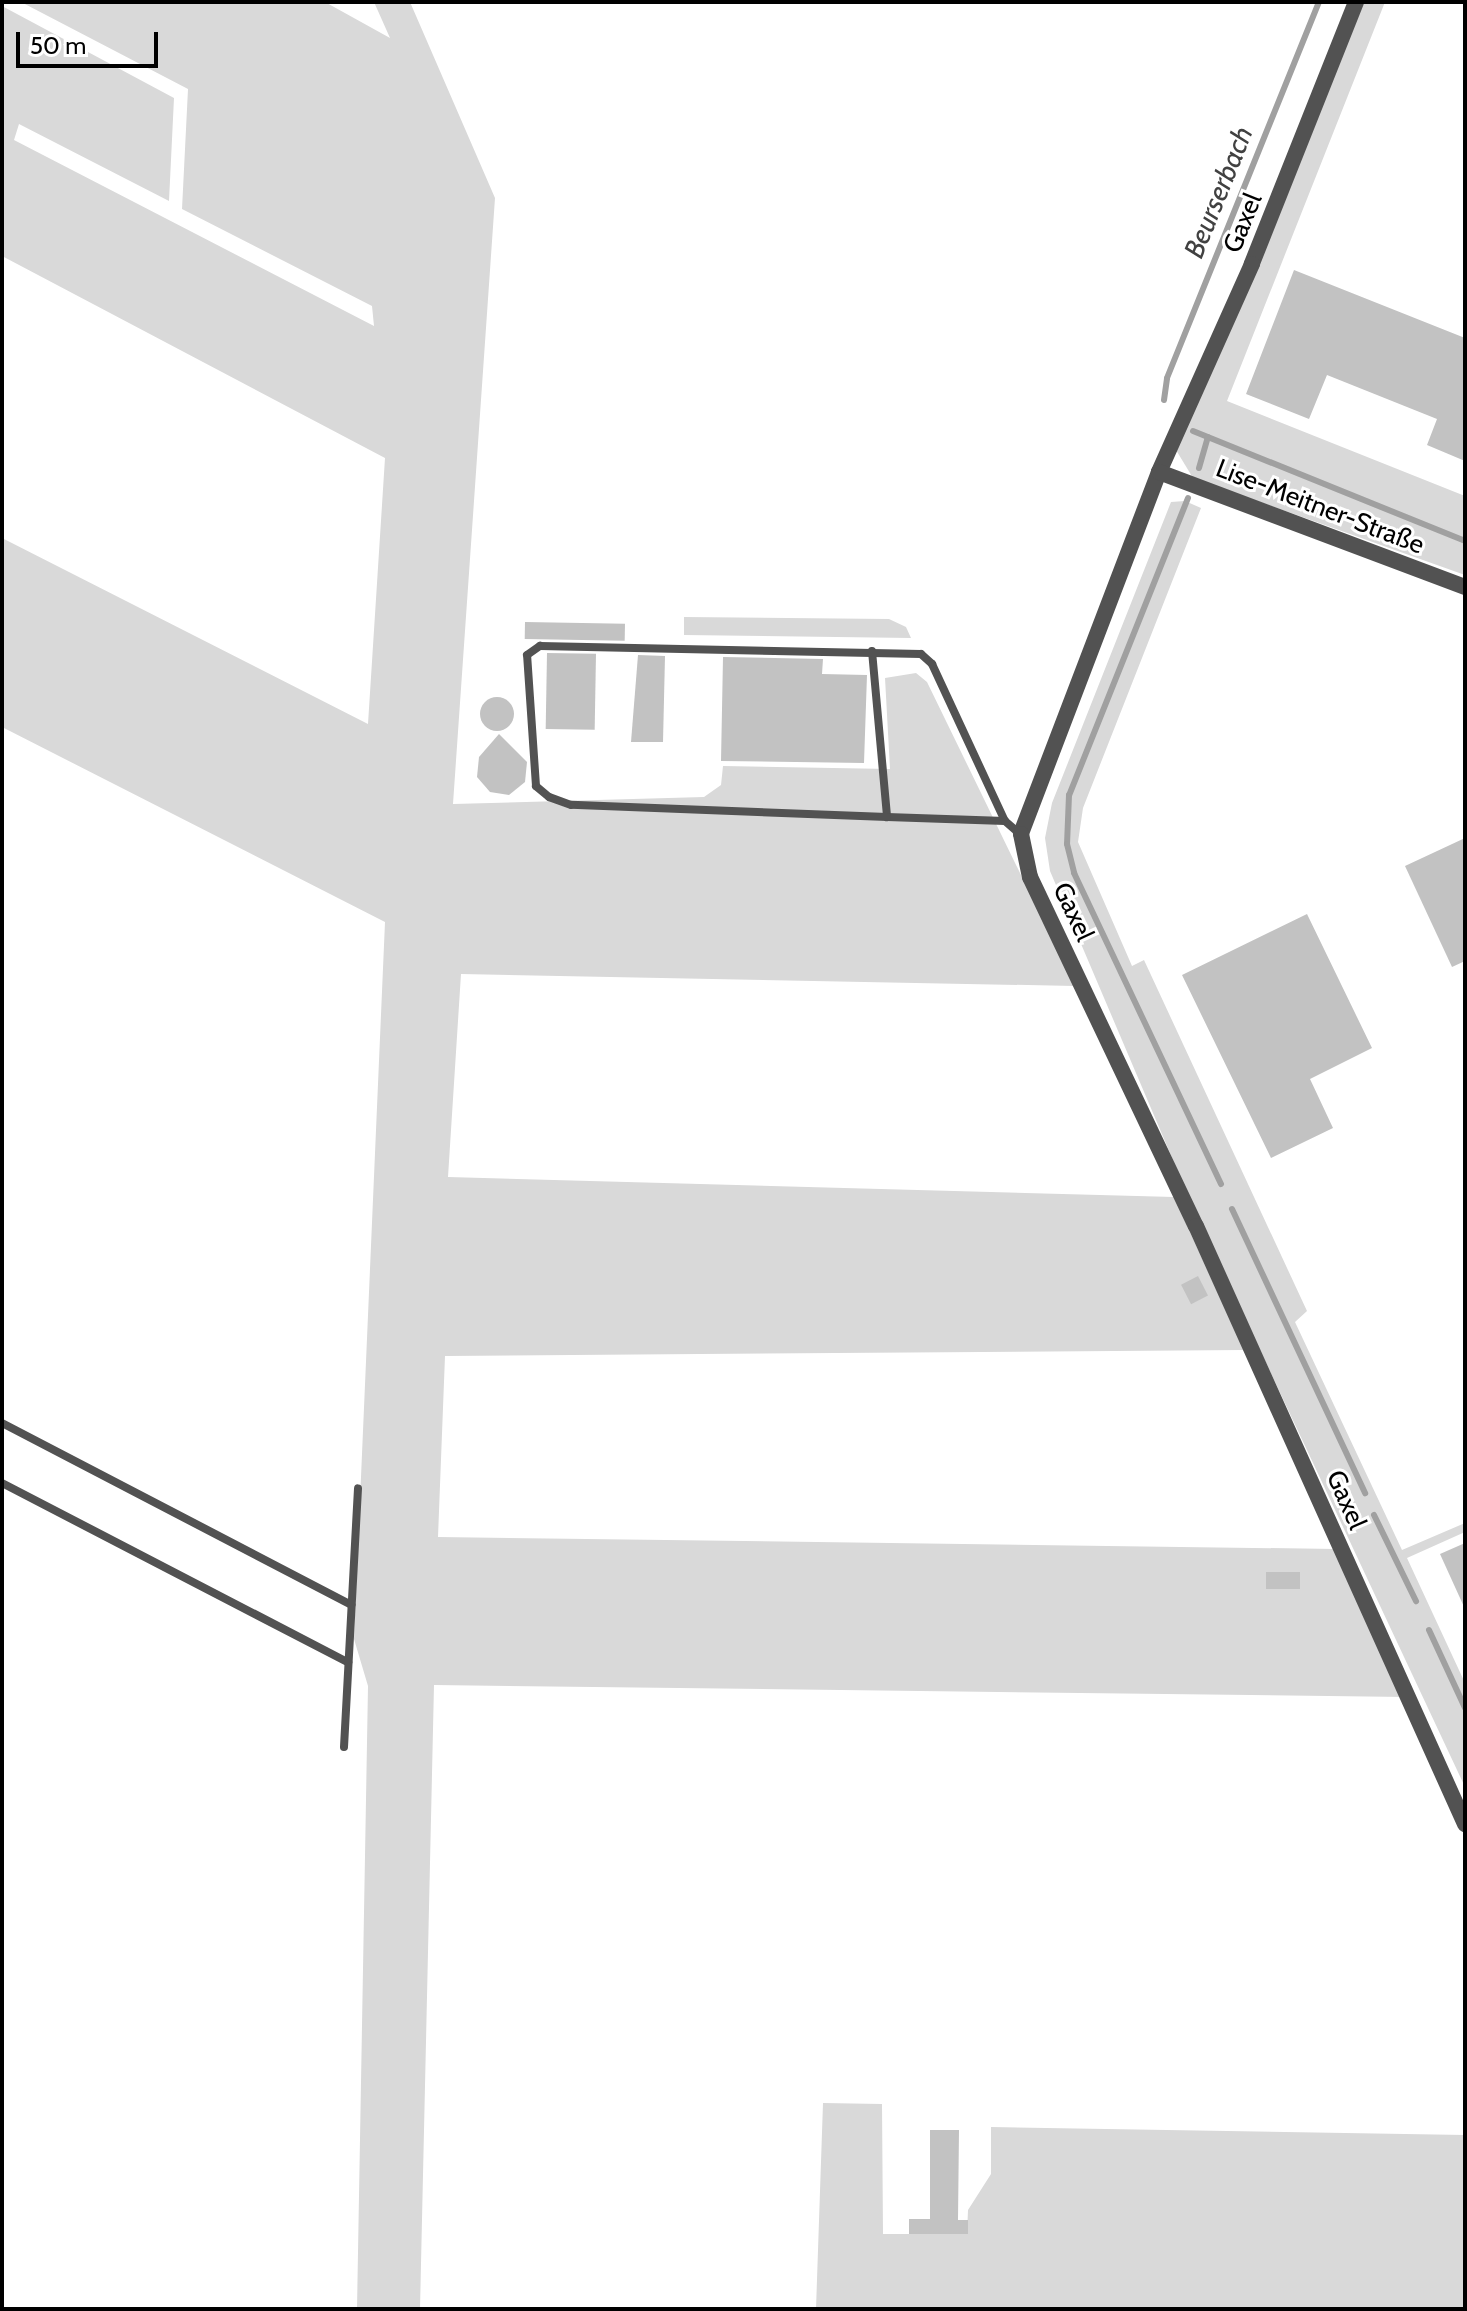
<!DOCTYPE html>
<html>
<head>
<meta charset="utf-8">
<style>
  body { margin:0 }
  #map { position:relative; width:1467px; height:2311px; overflow:hidden; background:#fff; font-family:Cabin,sans-serif }
  div>[style] { position:absolute }
  .green>* { inset:0; background:#d9d9d9 }
  .stream>* { height:6px; margin:-3px; padding:0 3px; transform-origin:3px; border-radius:3px; background:#a0a0a0 }
  .building>* { inset:0; background:#c2c2c2; transform-origin:0 0 }
  .round { border-radius:50% }
  .service>* { height:8px; margin:-4px; padding:0 4px; transform-origin:4px; border-radius:4px; background:#525252 }
  .minor>* { height:16px; margin:-8px; padding:0 8px; transform-origin:8px; border-radius:8px; background:#525252 }
  span { translate:-50% -50%; white-space:nowrap; text-align:center; line-height:1.15; -webkit-text-stroke:6px #fff; paint-order:stroke }
  .street-label { font-size:26px; color:#000 }
  .water-label { font-size:28px; color:#414141; font-style:italic }
  .frame { position:absolute; inset:0; border:4px solid #000; pointer-events:none }
  .scale { position:absolute; left:16px; top:32px; width:142px; height:36px; box-sizing:border-box; border:4px solid #000; border-top:0; padding-left:10px; font-size:24px; line-height:28px; white-space:nowrap; color:#000; -webkit-text-stroke:6px #fff; paint-order:stroke }
</style>
</head>
<body>
<div id="map">
  <div class="green">
    <div style="clip-path:polygon(21px 2px,325px 2px,390px 38px,374px 2px,410px 2px,495px 198px,453px 804px,704px 797px,721px 785px,723px 766px,890px 769px,885px 678px,916px 673px,927px 682px,1075px 986px,461px 974px,448px 1177px,1174px 1197px,1244px 1350px,445px 1356px,438px 1537px,1336px 1549px,1406px 1697px,434px 1685px,420px 2309px,357px 2309px,368px 1686px,354px 1639px,385px 922px,2px 727px,2px 538px,368px 724px,385px 458px,2px 256px,2px 6px,174px 98px,169px 201px,19px 124px,14px 140px,374px 326px,372px 306px,182px 209px,188px 89px)"></div>
    <div style="clip-path:polygon(1364px 2px,1385px 2px,1227px 401px,1465px 496px,1465px 575px,1193px 478px,1176px 450px)"></div>
    <div style="clip-path:polygon(1185px 501px,1201px 508px,1083px 808px,1078px 842px,1132px 966px,1144px 960px,1307px 1311px,1295px 1322px,1402px 1550px,1465px 1523px,1465px 1532px,1407px 1558px,1465px 1683px,1465px 1787px,1193px 1207px,1050px 871px,1045px 838px,1052px 803px,1171px 502px)"></div>
    <div style="clip-path:polygon(684px 617px,889px 619px,906px 627px,911px 638px,684px 635px)"></div>
    <div style="clip-path:polygon(823px 2103px,882px 2104px,883px 2234px,967px 2234px,968px 2210px,991px 2174px,991px 2127px,1465px 2135px,1465px 2309px,816px 2309px)"></div>
  </div>
  <div class="stream">
    <div style="left:1164px;top:400px;width:22px;rotate:-82deg"></div>
    <div style="left:1167px;top:378px;width:406px;rotate:-68deg"></div>
    <div style="left:1193px;top:431px;width:293px;rotate:22deg"></div>
    <div style="left:1199px;top:468px;width:32px;rotate:-74deg"></div>
    <div style="left:1188px;top:498px;width:320px;rotate:111.8deg"></div>
    <div style="left:1069px;top:795px;width:49px;rotate:92.3deg"></div>
    <div style="left:1067px;top:844px;width:30px;rotate:76deg"></div>
    <div style="left:1074px;top:873px;width:344px;rotate:64.7deg"></div>
    <div style="left:1232px;top:1209px;width:314px;rotate:64.9deg"></div>
    <div style="left:1374px;top:1515px;width:96px;rotate:64deg"></div>
    <div style="left:1429px;top:1630px;width:86px;rotate:65.2deg"></div>
  </div>
  <div class="building">
    <div style="clip-path:polygon(1294px 270px,1465px 338px,1465px 461px,1427px 445px,1437px 419px,1327px 375px,1309px 419px,1246px 394px)"></div>
    <div style="left:525px;top:622px;width:100px;height:17px;rotate:1deg"></div>
    <div style="left:547px;top:653px;width:49px;height:76px;rotate:1deg"></div>
    <div style="clip-path:polygon(638px 655px,665px 656px,663px 742px,631px 742px)"></div>
    <div style="clip-path:polygon(723px 657px,823px 659px,822px 674px,867px 675px,864px 763px,721px 761px)"></div>
    <div class="round" style="left:480px;top:697px;width:34px;height:34px"></div>
    <div style="clip-path:polygon(499px 734px,527px 762px,525px 782px,509px 795px,490px 792px,477px 777px,479px 757px)"></div>
    <div style="clip-path:polygon(1465px 838px,1465px 961px,1452px 967px,1405px 866px)"></div>
    <div style="clip-path:polygon(1307px 914px,1372px 1048px,1310px 1079px,1333px 1128px,1271px 1158px,1182px 975px)"></div>
    <div style="left:1198px;top:1276px;width:22px;height:19px;rotate:63deg"></div>
    <div style="clip-path:polygon(1465px 1543px,1465px 1609px,1440px 1554px)"></div>
    <div style="left:1266px;top:1572px;width:34px;height:17px"></div>
    <div style="clip-path:polygon(930px 2130px,959px 2130px,958px 2220px,968px 2220px,968px 2234px,909px 2234px,909px 2219px,930px 2219px)"></div>
  </div>
  <div class="service">
    <div style="left:872px;top:651px;width:167px;rotate:84.8deg"></div>
    <div style="left:887px;top:817px;width:118px;rotate:1.9deg"></div>
    <div style="left:887px;top:817px;width:316px;rotate:-177.8deg"></div>
    <div style="left:571px;top:805px;width:23px;rotate:-160deg"></div>
    <div style="left:549px;top:797px;width:17px;rotate:-140deg"></div>
    <div style="left:536px;top:786px;width:131px;rotate:-93.9deg"></div>
    <div style="left:527px;top:655px;width:16px;rotate:-35deg"></div>
    <div style="left:540px;top:646px;width:381px;rotate:1.2deg"></div>
    <div style="left:921px;top:654px;width:15px;rotate:42deg"></div>
    <div style="left:932px;top:664px;width:173px;rotate:65.1deg"></div>
    <div style="left:1005px;top:821px;width:20px;rotate:41deg"></div>
    <div style="left:2px;top:1423px;width:394px;rotate:27.5deg"></div>
    <div style="left:2px;top:1483px;width:390px;rotate:27.4deg"></div>
    <div style="left:344px;top:1747px;width:259px;rotate:-86.9deg"></div>
  </div>
  <div class="minor">
    <div style="left:1356px;top:2px;width:282px;rotate:111.7deg"></div>
    <div style="left:1252px;top:264px;width:228px;rotate:114.1deg"></div>
    <div style="left:1159px;top:472px;width:387px;rotate:110.9deg"></div>
    <div style="left:1021px;top:834px;width:44px;rotate:78.2deg"></div>
    <div style="left:1030px;top:877px;width:386px;rotate:64.6deg"></div>
    <div style="left:1196px;top:1226px;width:656px;rotate:65.78deg"></div>
    <div style="left:1159px;top:472px;width:327px;rotate:20.6deg"></div>
  </div>
  <div class="street-label">
    <span style="left:1243px;top:223px;rotate:-68deg">Gaxel</span>
    <span style="left:1320px;top:507px;rotate:21deg">Lise-Meitner-Straße</span>
    <span style="left:1073px;top:912px;rotate:65deg">Gaxel</span>
    <span style="left:1346px;top:1500px;rotate:66deg">Gaxel</span>
  </div>
  <div class="water-label">
    <span style="left:1218px;top:192px;rotate:-68deg">Beurserbach</span>
  </div>
  <div class="frame"></div>
  <div class="scale">50 m</div>
</div>
</body>
</html>
